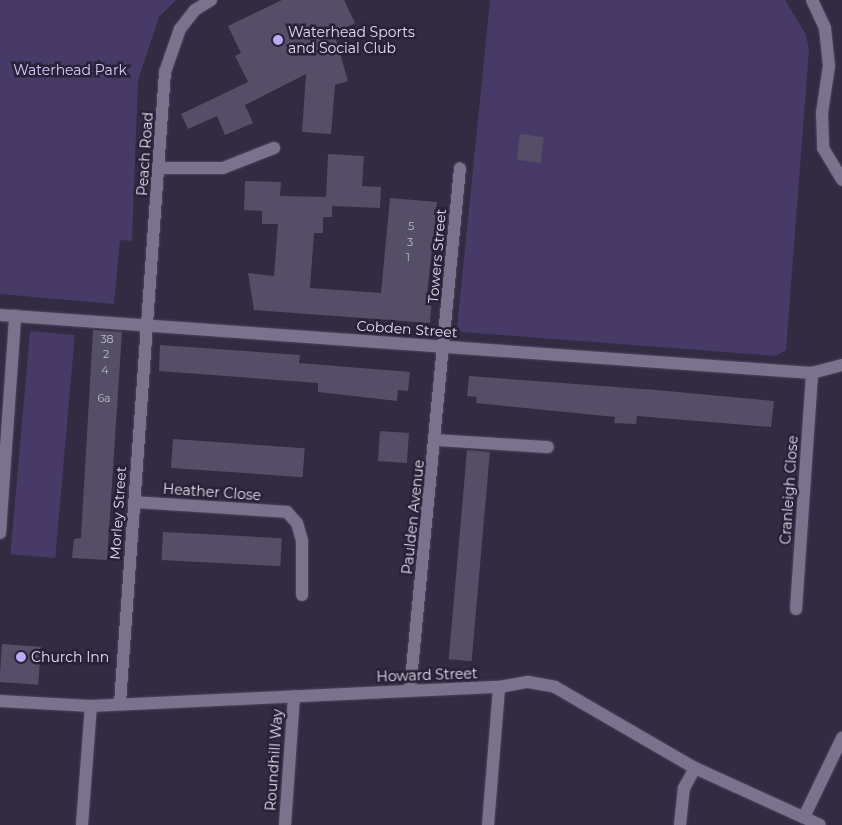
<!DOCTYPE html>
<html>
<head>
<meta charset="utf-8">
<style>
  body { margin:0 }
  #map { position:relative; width:842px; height:825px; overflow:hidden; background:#322b42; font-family:Montserrat,sans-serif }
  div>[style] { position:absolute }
  .green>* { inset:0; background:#483a66; transform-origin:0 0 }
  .building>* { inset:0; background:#544e67; transform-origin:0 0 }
  .roads { filter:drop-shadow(0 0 1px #4e485b) drop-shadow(0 0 1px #4e485b) }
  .lane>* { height:12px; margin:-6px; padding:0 6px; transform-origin:6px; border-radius:6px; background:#7a738e }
  .street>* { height:12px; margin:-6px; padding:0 6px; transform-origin:6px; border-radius:6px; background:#7a738e }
  .dots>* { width:14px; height:14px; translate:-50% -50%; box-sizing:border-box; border:2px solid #282137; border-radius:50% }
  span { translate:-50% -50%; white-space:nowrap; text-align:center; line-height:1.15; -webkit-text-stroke:5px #282137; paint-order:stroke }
  .number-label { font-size:11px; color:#bebacc }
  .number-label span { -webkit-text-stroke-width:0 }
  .poi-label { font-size:14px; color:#e1deed }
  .left { translate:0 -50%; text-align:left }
  .park-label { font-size:14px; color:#d8cbfc }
  .street-label { font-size:14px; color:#e1deed }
</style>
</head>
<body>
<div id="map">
  <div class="green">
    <div style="clip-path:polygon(0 0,176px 0,159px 17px,138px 80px,132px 241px,120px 240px,114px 304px,0 294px)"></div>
    <div style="clip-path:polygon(490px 0,785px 0,806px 35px,809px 49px,786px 350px,776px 356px,462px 332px,457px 328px)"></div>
    <div style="left:30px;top:331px;width:45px;height:224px;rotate:5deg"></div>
  </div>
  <div class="building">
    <div style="clip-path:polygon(282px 0,344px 0,355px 23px,334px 33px,348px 81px,335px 85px,331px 134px,302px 132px,306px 74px,245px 105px,253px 123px,225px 135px,217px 116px,188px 129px,181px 114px,248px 82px,235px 56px,241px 53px,228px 26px)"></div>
    <div style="left:520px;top:134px;width:24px;height:26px;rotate:7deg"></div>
    <div style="clip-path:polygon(328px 154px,364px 156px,362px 186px,381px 187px,380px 208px,332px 206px,332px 217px,323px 217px,323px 233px,314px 233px,310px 288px,381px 293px,390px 198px,437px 202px,427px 295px,432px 295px,430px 323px,254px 310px,248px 273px,274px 276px,278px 224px,262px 224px,262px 211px,244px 210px,245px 181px,281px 182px,280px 196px,326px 197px)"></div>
    <div style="clip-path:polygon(93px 330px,122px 332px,107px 560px,72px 558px,74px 539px,81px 538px)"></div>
    <div style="clip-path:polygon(160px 345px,300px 355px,299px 363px,410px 372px,408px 391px,398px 390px,397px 401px,318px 392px,318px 383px,159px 371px)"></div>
    <div style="clip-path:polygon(469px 376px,656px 390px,774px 401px,771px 427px,637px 416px,636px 424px,614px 423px,615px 417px,476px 403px,477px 397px,467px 396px)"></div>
    <div style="left:380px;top:431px;width:29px;height:30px;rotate:4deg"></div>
    <div style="left:173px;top:439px;width:132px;height:29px;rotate:4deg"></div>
    <div style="left:467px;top:450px;width:23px;height:210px;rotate:5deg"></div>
    <div style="left:163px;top:532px;width:119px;height:28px;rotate:3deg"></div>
    <div style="left:2px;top:644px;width:39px;height:38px;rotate:4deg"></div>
  </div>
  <div class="roads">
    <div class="lane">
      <div style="left:436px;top:440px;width:112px;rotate:3.6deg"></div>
      <div style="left:287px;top:512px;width:15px;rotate:48deg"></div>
      <div style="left:297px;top:523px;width:19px;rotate:74deg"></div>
      <div style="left:302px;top:541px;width:54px;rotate:90deg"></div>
      <div style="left:804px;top:817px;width:88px;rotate:-64.3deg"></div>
    </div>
    <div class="street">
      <div style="left:812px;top:0;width:31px;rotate:65deg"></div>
      <div style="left:825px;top:28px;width:38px;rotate:84deg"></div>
      <div style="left:829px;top:66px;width:48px;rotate:98.5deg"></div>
      <div style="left:822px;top:113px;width:35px;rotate:88deg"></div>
      <div style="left:823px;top:148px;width:37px;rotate:59deg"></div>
      <div style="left:159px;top:168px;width:64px"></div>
      <div style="left:223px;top:168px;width:55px;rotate:-21.4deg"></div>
      <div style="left:0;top:315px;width:814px;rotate:4.09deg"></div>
      <div style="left:812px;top:373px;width:31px;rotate:-15deg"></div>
      <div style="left:134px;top:502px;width:153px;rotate:3.7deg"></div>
      <div style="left:0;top:533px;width:218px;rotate:-86deg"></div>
      <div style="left:796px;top:609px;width:237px;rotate:-86.1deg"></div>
      <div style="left:410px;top:690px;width:524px;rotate:-84.53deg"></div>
      <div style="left:0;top:701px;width:91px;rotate:3.1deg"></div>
      <div style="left:91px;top:706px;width:408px;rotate:-2.7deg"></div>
      <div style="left:499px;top:687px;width:29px;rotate:-10deg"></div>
      <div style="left:528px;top:682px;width:27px;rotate:10deg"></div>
      <div style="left:555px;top:687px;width:162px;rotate:30.1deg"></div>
      <div style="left:695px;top:768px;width:137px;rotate:24.5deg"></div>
      <div style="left:120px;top:703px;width:633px;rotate:-85.92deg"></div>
      <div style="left:165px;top:72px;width:46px;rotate:-70.8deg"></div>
      <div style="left:180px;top:29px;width:24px;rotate:-52deg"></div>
      <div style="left:195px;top:10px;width:19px;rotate:-32deg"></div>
      <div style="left:82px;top:825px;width:119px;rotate:-85.7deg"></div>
      <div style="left:285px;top:825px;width:129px;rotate:-86deg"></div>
      <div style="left:488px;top:825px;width:138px;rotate:-85.4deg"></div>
      <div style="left:680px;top:825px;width:37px;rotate:-84deg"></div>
      <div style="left:684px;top:788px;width:23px;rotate:-61deg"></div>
    </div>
  </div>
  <div class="dots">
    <div style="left:278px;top:40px;background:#bfa9f4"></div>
    <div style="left:21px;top:657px;background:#bfa9f4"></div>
  </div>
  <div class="number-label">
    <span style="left:411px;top:226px">5</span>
    <span style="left:410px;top:242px">3</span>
    <span style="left:408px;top:257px">1</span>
    <span style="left:107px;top:339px">38</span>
    <span style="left:106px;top:354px">2</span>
    <span style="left:105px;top:370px">4</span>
    <span style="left:104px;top:398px">6a</span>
  </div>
  <div class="poi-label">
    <span class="left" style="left:288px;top:40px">Waterhead Sports<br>and Social Club</span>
    <span class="left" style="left:31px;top:657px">Church Inn</span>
  </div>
  <div class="park-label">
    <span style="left:70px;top:70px">Waterhead Park</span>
  </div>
  <div class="street-label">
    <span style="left:145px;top:154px;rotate:-86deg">Peach Road</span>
    <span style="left:437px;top:256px;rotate:-85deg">Towers Street</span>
    <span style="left:407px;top:329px;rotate:4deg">Cobden Street</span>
    <span style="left:789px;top:490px;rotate:-86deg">Cranleigh Close</span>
    <span style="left:212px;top:492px;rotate:4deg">Heather Close</span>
    <span style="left:118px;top:513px;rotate:-86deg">Morley Street</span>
    <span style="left:413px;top:517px;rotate:-84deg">Paulden Avenue</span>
    <span style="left:427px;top:675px;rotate:-2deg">Howard Street</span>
    <span style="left:274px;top:760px;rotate:-86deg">Roundhill Way</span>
  </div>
</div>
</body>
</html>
